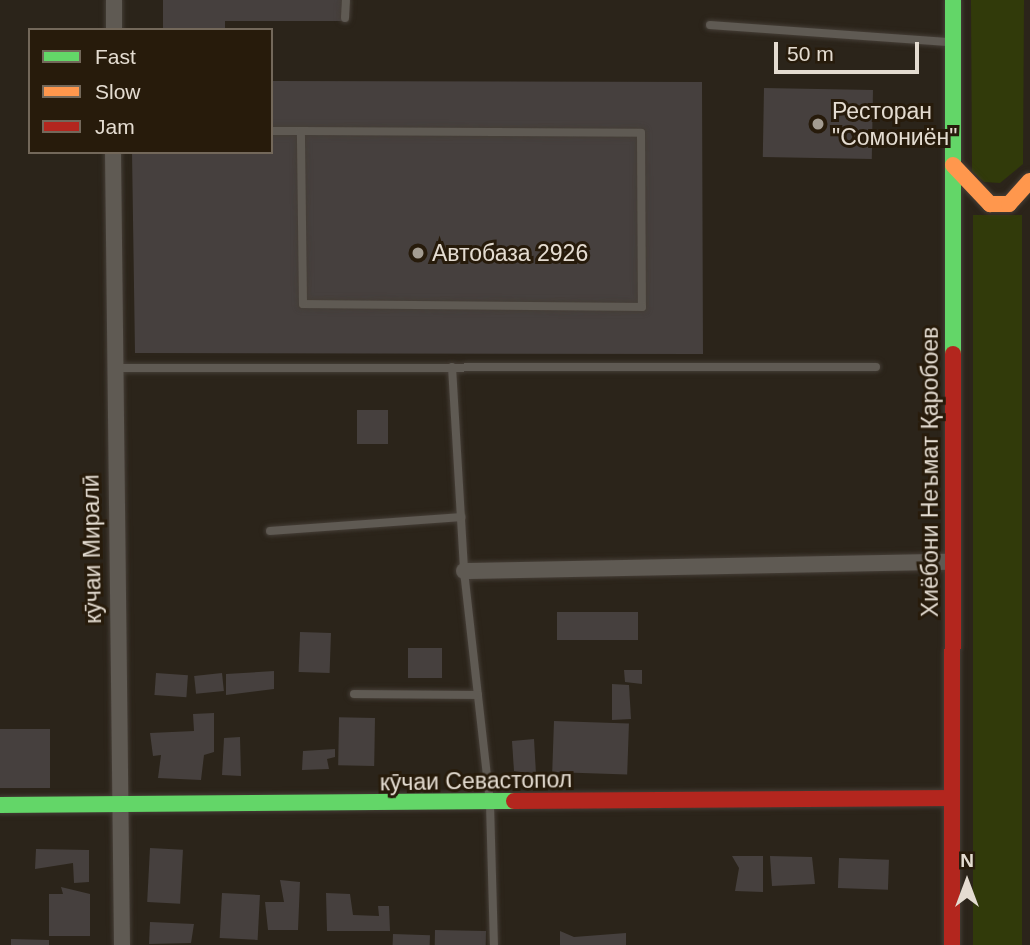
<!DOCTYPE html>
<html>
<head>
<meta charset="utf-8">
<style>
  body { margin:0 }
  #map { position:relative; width:1030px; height:945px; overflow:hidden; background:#2b241a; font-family:Helvetica,sans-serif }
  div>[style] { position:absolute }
  .green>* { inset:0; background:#313a0a; transform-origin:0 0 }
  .building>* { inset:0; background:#46403e; transform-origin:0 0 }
  .roads { filter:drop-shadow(0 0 2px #453e37) drop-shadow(0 0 2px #453e37) }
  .lane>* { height:8px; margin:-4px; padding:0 4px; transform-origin:4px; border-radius:4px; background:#5f5a53 }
  .street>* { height:16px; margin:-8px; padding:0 8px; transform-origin:8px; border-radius:8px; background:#5f5a53 }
  .fast>* { height:16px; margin:-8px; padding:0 8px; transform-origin:8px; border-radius:8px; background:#63d668 }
  .slow>* { height:16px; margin:-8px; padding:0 8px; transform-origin:8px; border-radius:8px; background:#ff974d }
  .jam>* { height:16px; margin:-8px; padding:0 8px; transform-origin:8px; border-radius:8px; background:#b3261e }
  .dots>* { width:19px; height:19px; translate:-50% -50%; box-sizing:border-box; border:4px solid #271b0b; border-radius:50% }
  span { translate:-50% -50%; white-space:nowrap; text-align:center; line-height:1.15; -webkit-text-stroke:6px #271b0b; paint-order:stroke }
  .poi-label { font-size:23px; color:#e4dcd1 }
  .left { translate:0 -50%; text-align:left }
  .street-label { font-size:23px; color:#e4dcd1 }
  .legend { position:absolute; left:28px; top:28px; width:245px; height:126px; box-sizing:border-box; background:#271b0b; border:2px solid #73685a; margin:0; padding:9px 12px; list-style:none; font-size:21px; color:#e4dcd1 }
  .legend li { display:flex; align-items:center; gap:14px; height:35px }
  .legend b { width:35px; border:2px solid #73685a }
  .north { position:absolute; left:932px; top:847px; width:70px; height:70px; -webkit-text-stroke:5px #271b0b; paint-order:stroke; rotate:0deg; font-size:19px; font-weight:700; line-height:28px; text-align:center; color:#e4dcd1 }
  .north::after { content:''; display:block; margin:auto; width:24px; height:32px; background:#e4dcd1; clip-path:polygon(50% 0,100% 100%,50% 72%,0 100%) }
  .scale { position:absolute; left:774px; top:42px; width:145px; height:32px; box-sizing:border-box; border:4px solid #e4dcd1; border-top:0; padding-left:9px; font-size:21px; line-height:24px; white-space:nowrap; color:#e4dcd1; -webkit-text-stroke:5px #271b0b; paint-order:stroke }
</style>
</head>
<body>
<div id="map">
  <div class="green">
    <div style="clip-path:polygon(971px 0,1024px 0,1023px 164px,1000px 183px,984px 182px,972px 171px)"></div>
    <div style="left:973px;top:215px;width:49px;height:730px"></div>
  </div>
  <div class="building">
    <div style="clip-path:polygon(163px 0,344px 0,344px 21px,225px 21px,225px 30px,163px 30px)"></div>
    <div style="clip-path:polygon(271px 81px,702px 82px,703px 354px,135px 353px,132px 152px,271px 152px)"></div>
    <div style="left:764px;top:88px;width:109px;height:69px;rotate:1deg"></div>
    <div style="left:357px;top:410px;width:31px;height:34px"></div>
    <div style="left:557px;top:612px;width:81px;height:28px"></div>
    <div style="left:300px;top:632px;width:31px;height:40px;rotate:2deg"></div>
    <div style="left:408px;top:648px;width:34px;height:30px"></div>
    <div style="clip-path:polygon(624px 670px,642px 670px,642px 684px,625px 682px)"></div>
    <div style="clip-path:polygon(274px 671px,274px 689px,226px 695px,226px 674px)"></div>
    <div style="left:156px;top:673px;width:32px;height:22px;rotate:4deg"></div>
    <div style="left:222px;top:673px;width:18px;height:28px;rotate:84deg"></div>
    <div style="clip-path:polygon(612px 684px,629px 685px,631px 719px,612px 720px)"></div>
    <div style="clip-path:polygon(214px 713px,214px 752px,204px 755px,201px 780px,158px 778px,161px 755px,153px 756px,150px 733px,194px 731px,193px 714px)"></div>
    <div style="left:375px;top:718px;width:48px;height:36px;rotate:91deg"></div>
    <div style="left:554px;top:721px;width:75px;height:51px;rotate:2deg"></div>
    <div style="left:0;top:729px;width:50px;height:59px"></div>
    <div style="clip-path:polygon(240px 737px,241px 776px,222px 775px,224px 738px)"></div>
    <div style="clip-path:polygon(534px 739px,536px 774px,514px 771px,512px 741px)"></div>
    <div style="clip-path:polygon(335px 749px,335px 757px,327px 759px,329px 769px,302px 770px,303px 751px)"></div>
    <div style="left:150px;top:848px;width:33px;height:54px;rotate:3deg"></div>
    <div style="clip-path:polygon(36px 849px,89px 850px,89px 882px,74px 883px,73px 863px,35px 869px)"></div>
    <div style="clip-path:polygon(732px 856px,763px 856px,763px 892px,735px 891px,739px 868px)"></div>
    <div style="clip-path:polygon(770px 856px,812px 857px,815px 884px,772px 886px)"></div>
    <div style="left:839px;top:858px;width:50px;height:30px;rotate:2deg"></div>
    <div style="clip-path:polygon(280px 880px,300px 882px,298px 930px,268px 930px,265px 902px,284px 902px)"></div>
    <div style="clip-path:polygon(61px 887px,90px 894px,90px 936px,49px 936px,49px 894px,63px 894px)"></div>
    <div style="left:222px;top:893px;width:38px;height:45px;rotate:3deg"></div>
    <div style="clip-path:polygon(326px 893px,350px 894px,353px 915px,379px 916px,378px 906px,389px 906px,390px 931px,327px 931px)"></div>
    <div style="clip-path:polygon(150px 922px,194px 924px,191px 943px,149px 944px)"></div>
    <div style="left:435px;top:930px;width:51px;height:15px;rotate:1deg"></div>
    <div style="clip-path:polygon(560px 931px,574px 937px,626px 933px,626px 945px,560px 945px)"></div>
    <div style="left:393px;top:934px;width:37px;height:11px;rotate:2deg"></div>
    <div style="clip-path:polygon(11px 939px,49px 940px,49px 945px,11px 945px)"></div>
  </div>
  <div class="roads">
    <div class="lane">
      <div style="left:345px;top:18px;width:18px;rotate:-87deg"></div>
      <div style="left:710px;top:25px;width:241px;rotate:4.1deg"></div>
      <div style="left:271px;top:131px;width:30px"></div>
      <div style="left:301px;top:131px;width:340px;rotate:0.3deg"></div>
      <div style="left:641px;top:133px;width:174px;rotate:89.7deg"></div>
      <div style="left:642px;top:307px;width:339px;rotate:-179.5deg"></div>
      <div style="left:303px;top:304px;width:173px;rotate:-90.7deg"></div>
      <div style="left:452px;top:367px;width:204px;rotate:86.6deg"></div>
      <div style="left:464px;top:571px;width:234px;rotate:83.6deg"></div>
      <div style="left:490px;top:804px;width:141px;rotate:88.4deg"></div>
      <div style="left:113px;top:368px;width:763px;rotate:-0.08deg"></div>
      <div style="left:270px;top:531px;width:192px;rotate:-4.2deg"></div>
      <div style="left:354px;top:694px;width:124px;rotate:0.5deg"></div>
    </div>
    <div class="street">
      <div style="left:114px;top:30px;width:30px;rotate:-90deg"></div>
      <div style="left:113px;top:152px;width:793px;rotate:89.35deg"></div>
      <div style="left:464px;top:571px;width:488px;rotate:-1.1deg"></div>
    </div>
    <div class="fast">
      <div style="left:953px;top:354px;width:354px;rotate:-90deg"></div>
      <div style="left:0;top:805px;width:514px;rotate:-0.45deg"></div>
    </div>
    <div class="slow">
      <div style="left:953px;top:165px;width:54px;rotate:46.5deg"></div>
      <div style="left:990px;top:204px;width:19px"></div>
      <div style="left:1009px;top:204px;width:31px;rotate:-48deg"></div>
    </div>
    <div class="jam">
      <div style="left:514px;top:801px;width:438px;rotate:-0.4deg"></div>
      <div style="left:952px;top:945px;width:591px;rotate:-89.9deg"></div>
    </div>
  </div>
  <div class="dots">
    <div style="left:818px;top:124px;background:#a39c91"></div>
    <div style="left:418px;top:253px;background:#a39c91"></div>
  </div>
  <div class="poi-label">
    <span class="left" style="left:832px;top:124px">Ресторан<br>"Сомониён"</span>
    <span class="left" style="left:432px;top:253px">Автобаза 2926</span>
  </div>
  <div class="street-label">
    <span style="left:930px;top:472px;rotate:-90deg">Хиёбони Неъмат Қаробоев</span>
    <span style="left:92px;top:549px;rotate:-91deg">кӯчаи Миралӣ</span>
    <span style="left:476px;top:781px;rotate:-1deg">кӯчаи Севастопол</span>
  </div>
  <ul class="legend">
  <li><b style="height:9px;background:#63d668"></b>Fast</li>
  <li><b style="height:9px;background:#ff974d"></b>Slow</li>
  <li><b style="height:9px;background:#b3261e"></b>Jam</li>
  </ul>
  <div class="north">N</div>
  <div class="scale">50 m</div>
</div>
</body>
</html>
